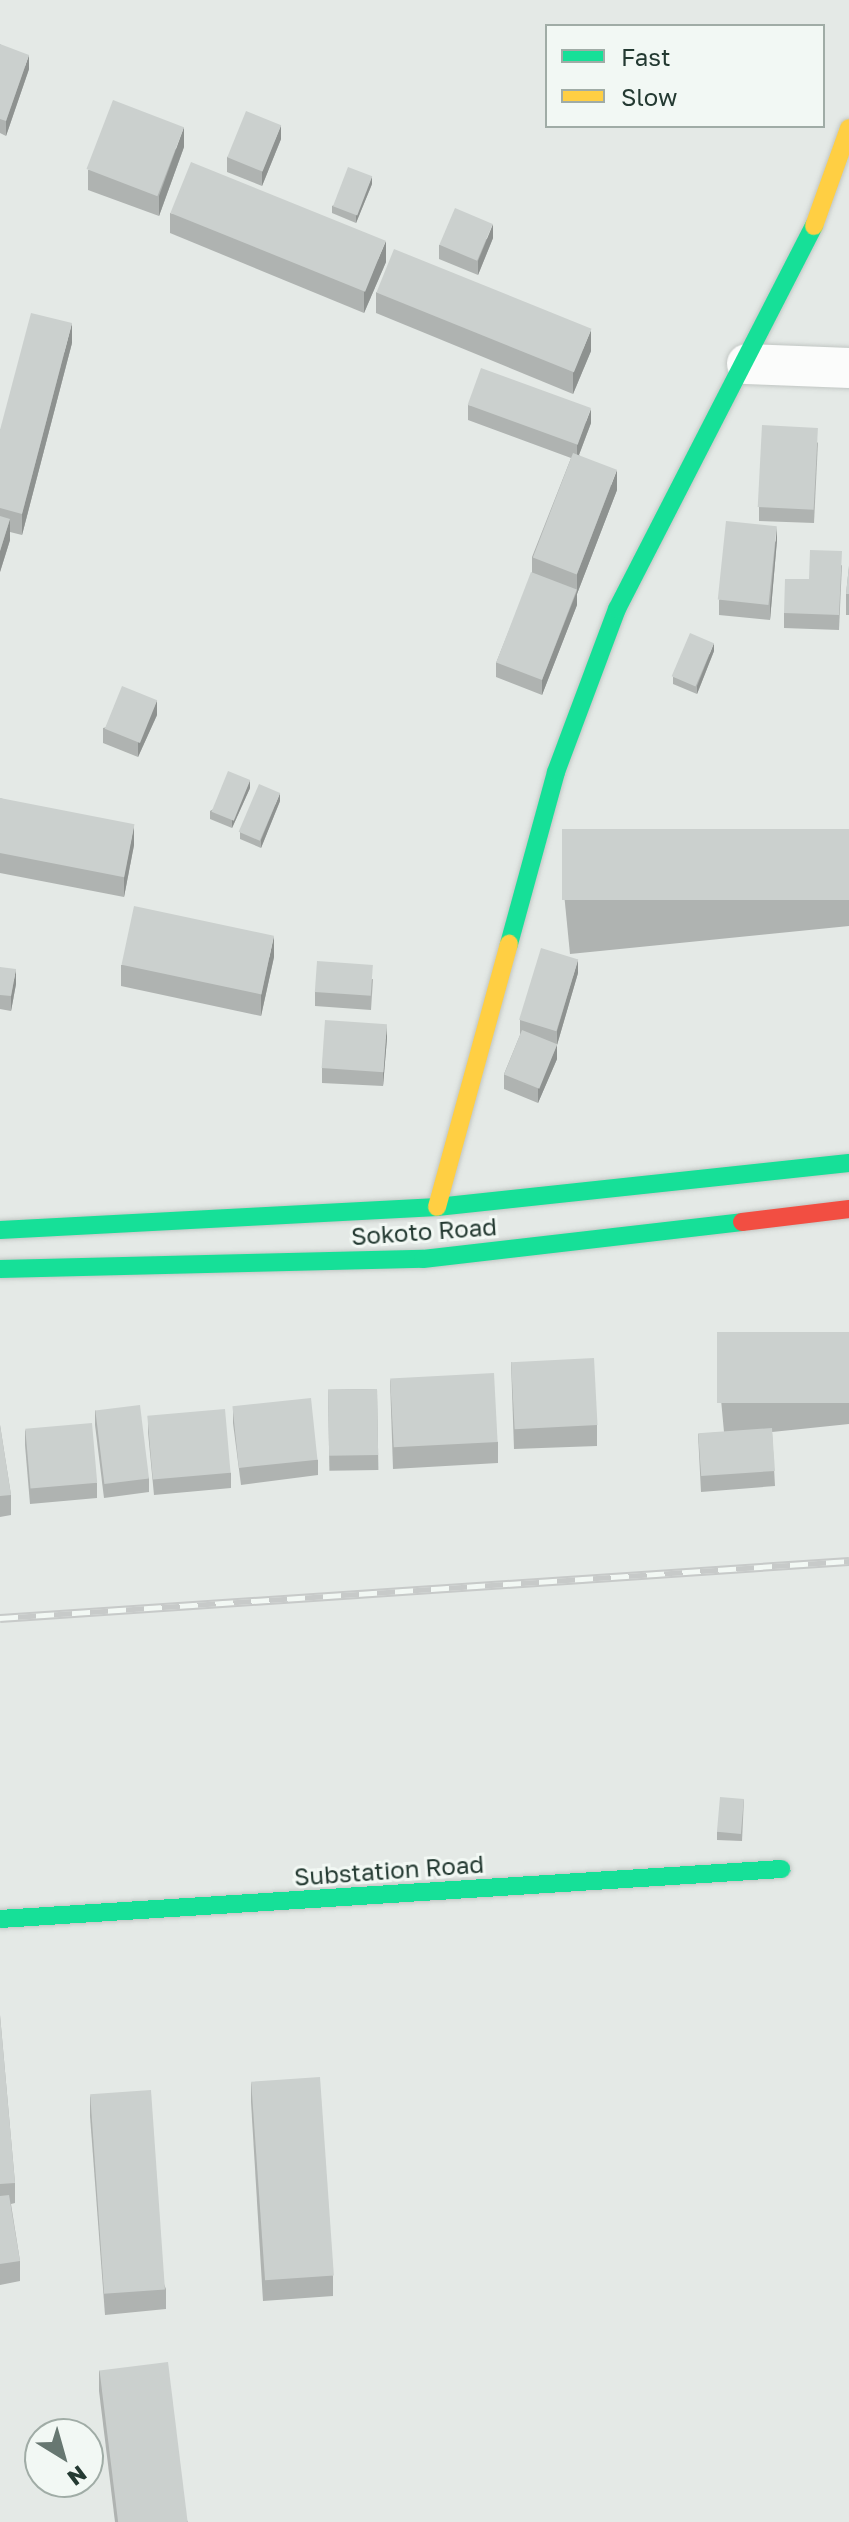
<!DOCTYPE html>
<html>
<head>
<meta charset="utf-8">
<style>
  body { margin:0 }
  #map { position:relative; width:849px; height:2522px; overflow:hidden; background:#e4e9e6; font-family:"Golos Text",sans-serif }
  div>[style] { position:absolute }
  .roads { filter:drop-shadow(0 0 2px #c1c6c3) drop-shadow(0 0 2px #c1c6c3) }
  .street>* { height:40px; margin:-20px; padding:0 20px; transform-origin:20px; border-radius:20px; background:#fbfcfb }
  .fast>* { height:18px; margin:-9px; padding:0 9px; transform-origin:9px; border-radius:9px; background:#16e098 }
  .slow>* { height:18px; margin:-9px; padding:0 9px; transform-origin:9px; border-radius:9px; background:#ffcf43 }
  .jam>* { height:18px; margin:-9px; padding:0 9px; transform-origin:9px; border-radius:9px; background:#f24e42 }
  .rail>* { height:9px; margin-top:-4.5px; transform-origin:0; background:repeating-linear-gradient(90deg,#f2f8f4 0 18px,#c7cac9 0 36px); box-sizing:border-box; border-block:2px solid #c7cac9 }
  .wall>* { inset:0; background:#afb3b1; transform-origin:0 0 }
  .shaded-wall>* { inset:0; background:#8e9290 }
  .building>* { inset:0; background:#cbd0ce; transform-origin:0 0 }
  span { translate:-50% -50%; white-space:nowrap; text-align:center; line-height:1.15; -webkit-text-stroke:6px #f2f8f4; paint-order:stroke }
  .street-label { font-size:24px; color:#243a32 }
  .legend { position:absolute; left:545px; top:24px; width:280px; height:104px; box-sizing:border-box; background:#f2f8f4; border:2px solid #a0aca6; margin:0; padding:10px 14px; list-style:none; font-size:24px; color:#243a32 }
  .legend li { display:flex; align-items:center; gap:16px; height:40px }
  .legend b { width:40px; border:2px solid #a0aca6 }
  .north { position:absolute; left:24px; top:2418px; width:80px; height:80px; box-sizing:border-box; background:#f2f8f4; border:2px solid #a0aca6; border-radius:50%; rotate:143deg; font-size:22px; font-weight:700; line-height:32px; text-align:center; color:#243a32 }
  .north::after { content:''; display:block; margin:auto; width:28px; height:36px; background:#677771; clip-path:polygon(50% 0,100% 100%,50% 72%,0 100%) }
</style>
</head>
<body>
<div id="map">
  <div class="roads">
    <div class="street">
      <div style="left:747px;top:364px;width:102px;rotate:2.2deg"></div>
    </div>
    <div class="fast">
      <div style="left:509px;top:944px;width:178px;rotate:-74.7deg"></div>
      <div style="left:556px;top:772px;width:174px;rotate:-69.5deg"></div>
      <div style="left:617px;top:609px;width:431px;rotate:-62.8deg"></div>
      <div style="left:0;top:1230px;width:438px;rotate:-3deg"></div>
      <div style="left:437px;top:1207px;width:414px;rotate:-6.1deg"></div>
      <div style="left:0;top:1269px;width:423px;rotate:-1.4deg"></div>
      <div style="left:423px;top:1259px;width:321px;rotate:-6.6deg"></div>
      <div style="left:0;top:1919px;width:783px;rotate:-3.66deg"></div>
    </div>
    <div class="slow">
      <div style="left:814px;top:226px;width:104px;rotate:-70.3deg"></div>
      <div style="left:437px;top:1207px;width:273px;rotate:-74.7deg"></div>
    </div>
    <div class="jam">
      <div style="left:742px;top:1222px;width:108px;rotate:-6.9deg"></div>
    </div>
  </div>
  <div class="rail">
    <div style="left:0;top:1618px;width:851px;rotate:-3.84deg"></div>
  </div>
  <div class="wall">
    <div style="clip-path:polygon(0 44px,29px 69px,6px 136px,0 133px)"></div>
    <div style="clip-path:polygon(281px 139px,262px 186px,227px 172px,227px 157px)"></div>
    <div style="clip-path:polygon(184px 147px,159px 216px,88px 190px,88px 170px)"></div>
    <div style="clip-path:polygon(372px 184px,356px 223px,332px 213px,332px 206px)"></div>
    <div style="clip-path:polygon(170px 213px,386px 262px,364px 313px,170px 233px)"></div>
    <div style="clip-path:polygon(493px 238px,478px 275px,439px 259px,439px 245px)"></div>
    <div style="clip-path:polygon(376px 292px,591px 351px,573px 394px,376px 313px)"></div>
    <div style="clip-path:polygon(72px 343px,22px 535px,10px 532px,10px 540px,0 572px,0 430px)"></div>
    <div style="clip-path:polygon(468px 405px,591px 423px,579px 455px,617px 490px,577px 594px,577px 605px,542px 695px,496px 677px,496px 663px,532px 573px,532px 557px,571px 458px,468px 420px)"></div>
    <div style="clip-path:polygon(818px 442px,814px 523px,759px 521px,759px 507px)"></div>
    <div style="clip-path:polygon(777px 540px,770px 620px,719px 615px,719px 600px)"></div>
    <div style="clip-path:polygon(842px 565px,839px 630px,784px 628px,784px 613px,809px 579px)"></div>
    <div style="clip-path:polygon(849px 566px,849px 615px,846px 615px,846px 594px)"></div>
    <div style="clip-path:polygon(714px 651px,697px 694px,673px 684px,673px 677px)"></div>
    <div style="clip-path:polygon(157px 715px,138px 757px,103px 743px,103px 728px)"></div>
    <div style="clip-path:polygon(250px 788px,232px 828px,210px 819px,210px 811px)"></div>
    <div style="clip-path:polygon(0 798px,134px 845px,124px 897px,0 873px)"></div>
    <div style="clip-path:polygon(280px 801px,261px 848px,240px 839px,240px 832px)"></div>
    <div style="clip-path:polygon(849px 829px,849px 926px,570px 954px,563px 883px,563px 858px)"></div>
    <div style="clip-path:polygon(274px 957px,261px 1016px,121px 986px,121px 965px)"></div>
    <div style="clip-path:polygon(0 967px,16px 984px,11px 1011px,0 1009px)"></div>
    <div style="clip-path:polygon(578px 973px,557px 1045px,557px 1059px,538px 1103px,504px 1089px,504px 1074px,520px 1035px,520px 1020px)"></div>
    <div style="clip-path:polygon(373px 979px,371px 1010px,315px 1006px,315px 992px)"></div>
    <div style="clip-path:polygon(387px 1038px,383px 1086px,322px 1083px,322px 1068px)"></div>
    <div style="clip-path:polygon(849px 1332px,849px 1424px,772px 1432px,775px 1486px,701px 1492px,698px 1434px,724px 1432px,718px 1367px,718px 1346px)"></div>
    <div style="clip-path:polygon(511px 1362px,597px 1425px,597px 1446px,514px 1449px)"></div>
    <div style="clip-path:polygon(390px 1380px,498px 1442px,498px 1463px,393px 1469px)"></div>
    <div style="left:377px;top:1389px;width:81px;height:49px;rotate:89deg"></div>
    <div style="clip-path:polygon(233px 1408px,318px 1460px,318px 1475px,241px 1485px,233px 1423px)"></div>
    <div style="clip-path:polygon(95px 1410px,149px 1478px,149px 1492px,104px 1498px,95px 1425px)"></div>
    <div style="clip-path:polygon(148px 1418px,231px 1473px,231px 1488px,154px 1495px,148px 1432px)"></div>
    <div style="clip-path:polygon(0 1425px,11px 1495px,11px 1515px,0 1517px)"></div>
    <div style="clip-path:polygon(25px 1430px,97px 1483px,97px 1498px,30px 1504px,25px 1445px)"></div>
    <div style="clip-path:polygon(744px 1799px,742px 1841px,717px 1840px,717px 1832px)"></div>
    <div style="clip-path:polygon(0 2015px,15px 2183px,15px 2203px,11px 2204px,20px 2261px,20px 2281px,0 2285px)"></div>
    <div style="clip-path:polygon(251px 2082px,333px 2276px,333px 2296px,263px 2301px,251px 2102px)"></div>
    <div style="clip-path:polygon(90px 2095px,166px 2289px,166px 2309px,105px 2315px,90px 2116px)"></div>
    <div style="clip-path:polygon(99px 2370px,188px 2522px,115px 2522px,99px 2391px)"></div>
  </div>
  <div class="shaded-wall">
    <div style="clip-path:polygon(29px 55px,29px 69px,6px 136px,6px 121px)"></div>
    <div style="clip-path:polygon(281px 125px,281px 139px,262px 186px,262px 172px)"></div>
    <div style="clip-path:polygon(184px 127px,184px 147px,159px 216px,159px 196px)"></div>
    <div style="clip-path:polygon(372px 176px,372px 184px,356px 223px,356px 215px)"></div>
    <div style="clip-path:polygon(493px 224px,493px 238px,478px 275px,478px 261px)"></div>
    <div style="clip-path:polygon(386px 241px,386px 262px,364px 313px,364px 292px)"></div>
    <div style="clip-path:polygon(72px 323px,72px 343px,22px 535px,22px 514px)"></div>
    <div style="clip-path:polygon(591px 330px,591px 351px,573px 394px,573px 373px)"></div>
    <div style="clip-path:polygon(591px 409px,591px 423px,577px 460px,577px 445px)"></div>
    <div style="clip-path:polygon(617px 470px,617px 490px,577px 594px,577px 605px,542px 695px,542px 680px,577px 591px,577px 574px)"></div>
    <div style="clip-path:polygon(10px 519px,10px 540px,0 572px,0 551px)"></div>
    <div style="clip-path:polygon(777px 526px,777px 540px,770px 620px,770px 605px)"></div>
    <div style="clip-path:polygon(714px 643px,714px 651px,697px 694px,697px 686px)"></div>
    <div style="clip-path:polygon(157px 700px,157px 715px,138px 757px,138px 743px)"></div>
    <div style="clip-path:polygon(250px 780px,250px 788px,232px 828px,232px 820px)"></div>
    <div style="clip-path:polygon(280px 793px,280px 801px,261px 848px,261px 840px)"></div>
    <div style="clip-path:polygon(134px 825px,134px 845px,124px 897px,124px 876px)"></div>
    <div style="clip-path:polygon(274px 936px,274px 957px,261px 1016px,261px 995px)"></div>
    <div style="clip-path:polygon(578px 959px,578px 973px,557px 1045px,557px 1059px,538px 1103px,538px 1088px,557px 1045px,557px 1031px)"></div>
    <div style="clip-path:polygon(16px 969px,16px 984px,11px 1011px,11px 996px)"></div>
    <div style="clip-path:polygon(387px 1024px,387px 1038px,383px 1086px,383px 1072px)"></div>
  </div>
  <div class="building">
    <div style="clip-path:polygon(0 44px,29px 55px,6px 121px,0 119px)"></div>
    <div style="left:113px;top:100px;width:76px;height:74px;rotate:21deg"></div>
    <div style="left:246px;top:111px;width:38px;height:50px;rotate:22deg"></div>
    <div style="left:191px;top:162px;width:210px;height:55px;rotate:22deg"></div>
    <div style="left:348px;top:167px;width:26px;height:42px;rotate:21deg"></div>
    <div style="left:455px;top:208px;width:41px;height:40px;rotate:23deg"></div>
    <div style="left:394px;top:249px;width:213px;height:47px;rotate:22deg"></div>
    <div style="clip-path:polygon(31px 313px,72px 323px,22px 514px,0 508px,0 430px)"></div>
    <div style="left:481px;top:368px;width:117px;height:39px;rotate:20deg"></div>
    <div style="left:762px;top:425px;width:56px;height:82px;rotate:3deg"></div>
    <div style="left:573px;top:453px;width:47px;height:112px;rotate:21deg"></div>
    <div style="clip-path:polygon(0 516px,10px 519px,0 551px)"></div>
    <div style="left:726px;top:521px;width:51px;height:79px;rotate:6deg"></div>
    <div style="clip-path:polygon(810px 550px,842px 551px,839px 615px,784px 613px,785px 579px,809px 579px)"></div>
    <div style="clip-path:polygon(849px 566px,849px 594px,846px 594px)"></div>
    <div style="left:531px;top:572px;width:49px;height:97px;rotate:21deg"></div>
    <div style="left:690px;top:633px;width:26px;height:47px;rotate:23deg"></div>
    <div style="left:122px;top:686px;width:38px;height:46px;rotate:22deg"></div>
    <div style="left:228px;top:771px;width:24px;height:44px;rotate:22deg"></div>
    <div style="left:259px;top:784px;width:23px;height:52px;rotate:23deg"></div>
    <div style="left:0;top:798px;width:137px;height:54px;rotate:11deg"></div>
    <div style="left:849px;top:829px;width:71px;height:287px;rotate:90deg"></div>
    <div style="left:134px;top:906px;width:143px;height:60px;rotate:12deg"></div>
    <div style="left:541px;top:948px;width:39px;height:75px;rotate:17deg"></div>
    <div style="left:317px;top:961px;width:56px;height:31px;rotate:4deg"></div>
    <div style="clip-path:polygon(0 967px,16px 969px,11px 996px,0 995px)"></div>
    <div style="left:325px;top:1020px;width:62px;height:48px;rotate:4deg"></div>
    <div style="left:522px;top:1030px;width:38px;height:48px;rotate:22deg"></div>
    <div style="left:849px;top:1332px;width:71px;height:132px;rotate:90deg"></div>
    <div style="left:594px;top:1358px;width:67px;height:83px;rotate:87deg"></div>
    <div style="left:494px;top:1373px;width:69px;height:104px;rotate:87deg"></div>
    <div style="left:377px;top:1389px;width:66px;height:49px;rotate:89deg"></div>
    <div style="left:311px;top:1398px;width:62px;height:79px;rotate:84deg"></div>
    <div style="left:140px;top:1405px;width:74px;height:45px;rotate:83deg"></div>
    <div style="left:225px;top:1409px;width:64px;height:78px;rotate:85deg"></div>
    <div style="left:92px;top:1423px;width:60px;height:67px;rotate:85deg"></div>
    <div style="clip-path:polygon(0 1425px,11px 1495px,0 1496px)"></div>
    <div style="left:772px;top:1428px;width:43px;height:74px;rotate:86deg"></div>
    <div style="left:720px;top:1797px;width:24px;height:35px;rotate:5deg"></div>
    <div style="clip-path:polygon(0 2015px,15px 2183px,0 2184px)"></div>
    <div style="left:320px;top:2077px;width:199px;height:69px;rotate:86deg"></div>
    <div style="left:151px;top:2090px;width:200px;height:61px;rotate:86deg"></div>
    <div style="clip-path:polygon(9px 2195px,20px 2261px,0 2264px,0 2196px)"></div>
    <div style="left:168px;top:2362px;width:161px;height:69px;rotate:83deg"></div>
  </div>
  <div class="street-label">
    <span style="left:424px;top:1231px;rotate:-4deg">Sokoto Road</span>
    <span style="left:389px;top:1870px;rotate:-4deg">Substation Road</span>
  </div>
  <ul class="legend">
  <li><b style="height:10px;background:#16e098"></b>Fast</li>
  <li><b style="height:10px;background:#ffcf43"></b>Slow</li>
  </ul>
  <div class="north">N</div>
</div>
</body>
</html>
